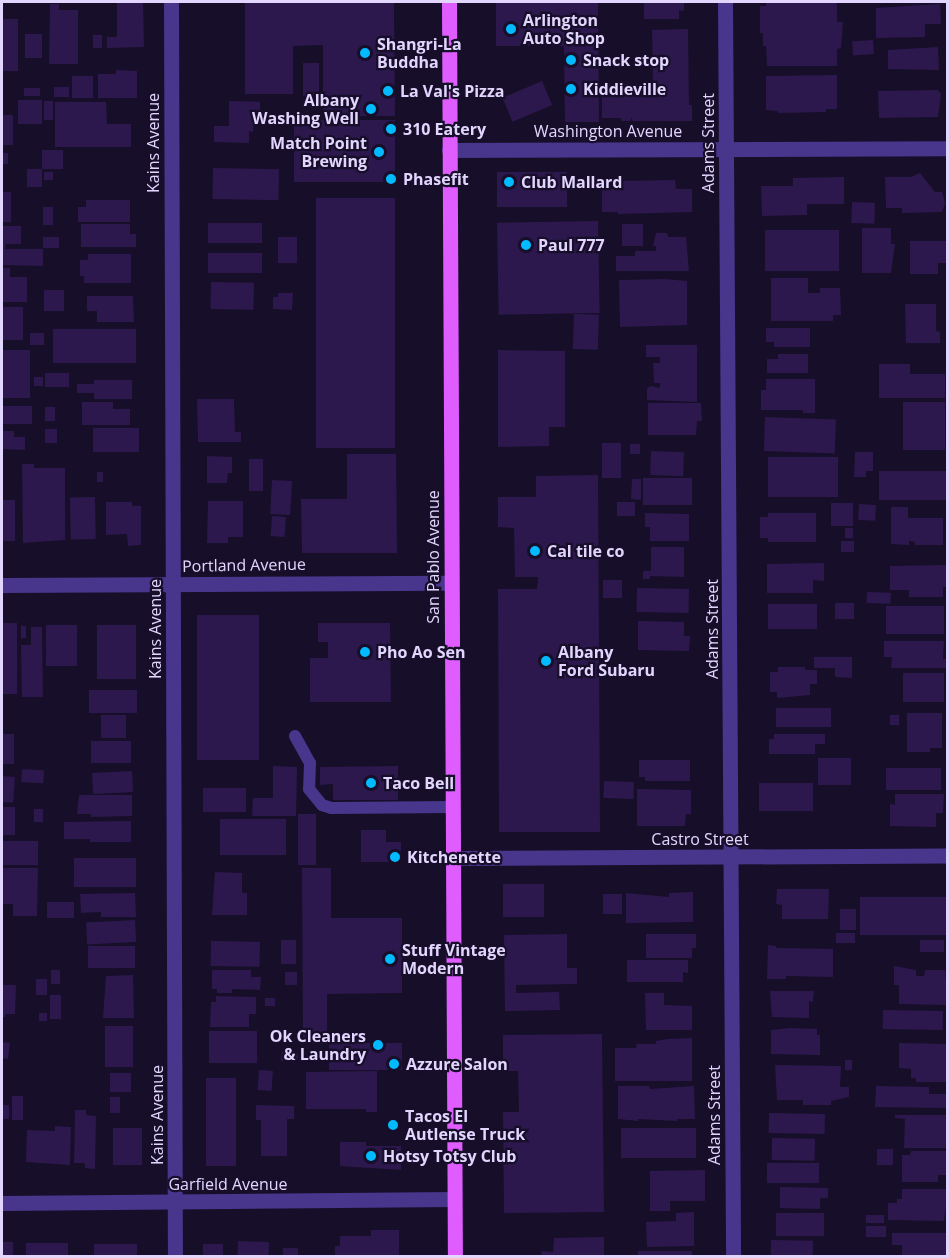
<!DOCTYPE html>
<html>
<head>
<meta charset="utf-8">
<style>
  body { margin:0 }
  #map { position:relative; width:949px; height:1258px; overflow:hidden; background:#170e29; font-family:"Open Sans",sans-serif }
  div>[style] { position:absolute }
  .building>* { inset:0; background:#2c184c; transform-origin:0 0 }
  .lane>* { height:12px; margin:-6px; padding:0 6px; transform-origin:6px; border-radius:6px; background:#48358c }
  .street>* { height:15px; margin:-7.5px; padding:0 7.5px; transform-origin:7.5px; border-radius:7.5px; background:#48358c }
  .primary>* { height:15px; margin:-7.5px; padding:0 7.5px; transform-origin:7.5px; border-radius:7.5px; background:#df5dff }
  .dots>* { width:16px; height:16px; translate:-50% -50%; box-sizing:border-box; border:3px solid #170e29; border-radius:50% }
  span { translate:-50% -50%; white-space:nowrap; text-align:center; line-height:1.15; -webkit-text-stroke:4.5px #170e29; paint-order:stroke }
  .poi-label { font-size:16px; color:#e2d6ff; font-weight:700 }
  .left { translate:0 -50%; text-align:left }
  .right { translate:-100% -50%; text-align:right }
  .street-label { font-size:16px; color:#e2d6ff }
  .frame { position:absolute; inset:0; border:3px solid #e2d6ff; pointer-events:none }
</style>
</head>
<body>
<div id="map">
  <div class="building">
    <div style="clip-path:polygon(117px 2px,143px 2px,144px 47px,107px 48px,107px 37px,117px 37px)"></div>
    <div style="clip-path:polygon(245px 2px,394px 2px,395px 116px,323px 116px,323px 45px,293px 46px,293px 94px,245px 94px)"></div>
    <div style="clip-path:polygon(496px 2px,598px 2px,599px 122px,565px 122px,564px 46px,496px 46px)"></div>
    <div style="clip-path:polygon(644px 2px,684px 2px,684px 11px,679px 10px,679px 19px,644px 19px)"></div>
    <div style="clip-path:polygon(766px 2px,837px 2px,837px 22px,843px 22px,841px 48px,837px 49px,837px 66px,767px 66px,766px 46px,763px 46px,763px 33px,760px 33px,760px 6px,766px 6px)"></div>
    <div style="clip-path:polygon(50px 4px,59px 4px,59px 10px,78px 10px,78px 64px,49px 64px)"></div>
    <div style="clip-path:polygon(940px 4px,941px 24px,925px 24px,925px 37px,876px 38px,876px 8px)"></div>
    <div style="left:2px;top:19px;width:16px;height:52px"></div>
    <div style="clip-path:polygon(688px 29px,689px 105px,692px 105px,692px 121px,621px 121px,621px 118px,602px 118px,602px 84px,653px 84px,652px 30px)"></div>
    <div style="left:25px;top:34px;width:17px;height:24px"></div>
    <div style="left:93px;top:35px;width:9px;height:13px"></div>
    <div style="left:873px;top:40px;width:14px;height:21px;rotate:86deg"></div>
    <div style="clip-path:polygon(938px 47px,939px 70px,888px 69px,888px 50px)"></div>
    <div style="left:303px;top:63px;width:16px;height:33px"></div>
    <div style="clip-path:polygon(116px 70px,137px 71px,137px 98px,98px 98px,98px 74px,116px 74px)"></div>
    <div style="clip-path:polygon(837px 75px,837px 109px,826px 109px,826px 112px,778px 113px,777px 111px,766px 110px,766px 76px)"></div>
    <div style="left:72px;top:76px;width:21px;height:22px"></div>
    <div style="left:542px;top:81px;width:26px;height:43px;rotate:67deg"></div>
    <div style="left:54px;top:87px;width:15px;height:10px"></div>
    <div style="left:24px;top:88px;width:16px;height:8px"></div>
    <div style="clip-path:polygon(938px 90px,941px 94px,938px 117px,879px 118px,878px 91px)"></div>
    <div style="left:18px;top:100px;width:24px;height:24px"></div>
    <div style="left:44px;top:101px;width:9px;height:19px"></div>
    <div style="clip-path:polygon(229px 101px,260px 102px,260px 116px,254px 116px,253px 132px,249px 131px,249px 143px,214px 142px,214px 126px,229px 126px)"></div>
    <div style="clip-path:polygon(55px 102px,106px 102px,107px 124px,131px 124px,131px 147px,55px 147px)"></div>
    <div style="left:2px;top:115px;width:11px;height:30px"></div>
    <div style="left:294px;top:120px;width:101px;height:62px"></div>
    <div style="left:42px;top:150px;width:21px;height:19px"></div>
    <div style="left:3px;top:153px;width:5px;height:11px"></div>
    <div style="left:213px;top:168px;width:66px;height:31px;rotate:1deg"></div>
    <div style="left:27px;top:169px;width:15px;height:18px"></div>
    <div style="left:44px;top:172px;width:9px;height:8px"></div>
    <div style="left:497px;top:172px;width:70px;height:35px"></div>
    <div style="clip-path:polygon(920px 173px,935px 192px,942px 192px,945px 203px,942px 212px,902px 213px,902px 208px,886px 208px,885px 177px,911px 177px)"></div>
    <div style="clip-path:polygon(844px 177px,844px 204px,807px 204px,807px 215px,762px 216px,761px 186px,793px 186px,793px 178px)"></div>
    <div style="clip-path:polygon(675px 180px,676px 189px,692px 189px,692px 212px,618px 214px,618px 212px,602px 212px,602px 189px,618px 189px,618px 181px)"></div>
    <div style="left:2px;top:192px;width:9px;height:30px"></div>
    <div style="left:316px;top:198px;width:79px;height:250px"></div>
    <div style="clip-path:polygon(86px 200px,130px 200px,130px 222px,78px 222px,78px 207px,86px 207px)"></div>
    <div style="left:852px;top:202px;width:23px;height:21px;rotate:2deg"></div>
    <div style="left:43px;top:207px;width:10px;height:18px"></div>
    <div style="left:598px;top:221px;width:92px;height:101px;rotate:89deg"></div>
    <div style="left:208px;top:223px;width:54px;height:20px"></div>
    <div style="clip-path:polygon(81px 224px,130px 224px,130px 234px,136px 234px,136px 247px,81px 247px)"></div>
    <div style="left:622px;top:224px;width:21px;height:22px"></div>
    <div style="clip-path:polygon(2px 226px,21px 226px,21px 244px,6px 244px,5px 249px,43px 249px,43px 266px,2px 265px)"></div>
    <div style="clip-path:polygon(862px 228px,891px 228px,891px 244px,895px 244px,891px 273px,862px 273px)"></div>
    <div style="left:765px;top:230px;width:74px;height:41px"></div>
    <div style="clip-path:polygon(656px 233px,667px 233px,668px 237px,686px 237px,689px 271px,616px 271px,616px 256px,635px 256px,635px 251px,656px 251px,656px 246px,653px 246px)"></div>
    <div style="left:43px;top:237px;width:16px;height:11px"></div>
    <div style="left:278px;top:237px;width:19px;height:26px"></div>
    <div style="clip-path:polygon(910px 241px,946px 241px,947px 263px,938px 263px,938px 274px,910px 274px)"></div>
    <div style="left:208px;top:253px;width:54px;height:20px"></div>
    <div style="clip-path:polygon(88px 254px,131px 254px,131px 283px,84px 283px,84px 276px,80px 276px,80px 260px,88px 260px)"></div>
    <div style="clip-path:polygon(2px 268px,10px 268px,10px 277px,27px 277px,27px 302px,2px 302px)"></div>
    <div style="clip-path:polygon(771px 278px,808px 278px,808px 293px,820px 293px,820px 288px,840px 288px,841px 315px,833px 315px,833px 321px,771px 321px)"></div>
    <div style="clip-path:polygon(665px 279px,687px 281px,687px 325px,620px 327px,619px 280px)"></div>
    <div style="left:211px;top:282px;width:43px;height:27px;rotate:1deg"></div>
    <div style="left:44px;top:290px;width:20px;height:21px"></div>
    <div style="clip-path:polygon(278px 293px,293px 293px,292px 310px,273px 309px,273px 297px,278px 297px)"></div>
    <div style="clip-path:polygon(87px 296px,133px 296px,134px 322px,97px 322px,97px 311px,87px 311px)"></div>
    <div style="clip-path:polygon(905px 304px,936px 304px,936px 331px,940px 332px,940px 343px,906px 343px)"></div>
    <div style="left:2px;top:307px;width:21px;height:33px"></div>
    <div style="left:574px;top:314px;width:25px;height:35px;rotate:2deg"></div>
    <div style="clip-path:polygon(766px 328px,810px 328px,810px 347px,774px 347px,774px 342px,766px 342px)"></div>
    <div style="left:53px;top:329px;width:83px;height:34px"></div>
    <div style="left:30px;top:333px;width:14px;height:12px"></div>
    <div style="clip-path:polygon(646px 345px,697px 345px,697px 402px,647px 400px,647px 389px,650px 386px,660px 388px,660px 383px,654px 383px,653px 363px,660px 363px,660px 357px,646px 357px)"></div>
    <div style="left:2px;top:350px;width:28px;height:48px"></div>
    <div style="clip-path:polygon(498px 350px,565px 351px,565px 427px,549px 427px,549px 446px,498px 447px)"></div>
    <div style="clip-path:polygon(778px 354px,808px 354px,808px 373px,767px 373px,767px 359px,778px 359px)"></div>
    <div style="clip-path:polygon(879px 364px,910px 364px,910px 374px,945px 374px,945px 398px,879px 398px)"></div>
    <div style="left:45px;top:373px;width:24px;height:14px"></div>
    <div style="left:34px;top:377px;width:9px;height:9px"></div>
    <div style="clip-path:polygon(766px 379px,815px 379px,815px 413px,803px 413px,803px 410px,761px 410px,761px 390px,766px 390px)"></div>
    <div style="clip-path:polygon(94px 380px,132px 380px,132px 399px,94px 399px,94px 393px,77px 393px,77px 384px,94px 384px)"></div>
    <div style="clip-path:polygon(197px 399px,234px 399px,235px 432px,241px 432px,241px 442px,198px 442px)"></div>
    <div style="clip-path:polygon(82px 402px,113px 402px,113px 409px,130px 409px,130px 425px,82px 425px)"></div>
    <div style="left:903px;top:402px;width:42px;height:48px"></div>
    <div style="clip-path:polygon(648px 403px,701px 403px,702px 421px,697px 421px,696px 435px,648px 435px)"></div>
    <div style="left:2px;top:406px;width:30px;height:18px"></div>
    <div style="left:45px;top:407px;width:10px;height:14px"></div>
    <div style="left:765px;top:417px;width:71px;height:34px;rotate:2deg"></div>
    <div style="left:93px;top:428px;width:46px;height:24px"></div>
    <div style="left:45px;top:429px;width:12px;height:14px"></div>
    <div style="clip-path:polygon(2px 431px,14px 431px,14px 437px,25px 437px,25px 450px,2px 449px)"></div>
    <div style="left:602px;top:443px;width:19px;height:35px"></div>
    <div style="left:630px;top:444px;width:10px;height:10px"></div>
    <div style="left:651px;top:451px;width:33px;height:24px;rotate:2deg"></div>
    <div style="clip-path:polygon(855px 452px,873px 452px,873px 471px,866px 471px,866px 477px,854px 477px)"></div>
    <div style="clip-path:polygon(347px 454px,396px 454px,397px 553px,302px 553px,301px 499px,347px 499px)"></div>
    <div style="clip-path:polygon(207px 456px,232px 457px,232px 473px,228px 473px,227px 483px,207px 483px)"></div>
    <div style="left:768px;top:457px;width:70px;height:40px"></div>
    <div style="left:249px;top:459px;width:14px;height:32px"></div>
    <div style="clip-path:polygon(22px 464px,34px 464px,34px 468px,65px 468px,65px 540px,23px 543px)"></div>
    <div style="left:879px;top:471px;width:67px;height:29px"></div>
    <div style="left:97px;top:472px;width:6px;height:10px"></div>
    <div style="clip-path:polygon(598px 475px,600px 832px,499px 832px,498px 589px,537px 589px,538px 577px,515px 577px,514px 528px,498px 527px,498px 497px,536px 497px,536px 476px)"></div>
    <div style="left:643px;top:478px;width:49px;height:27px"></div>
    <div style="clip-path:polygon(632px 479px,641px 479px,641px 500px,631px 499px)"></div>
    <div style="left:272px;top:480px;width:20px;height:34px;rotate:3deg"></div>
    <div style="left:95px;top:497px;width:42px;height:25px;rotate:89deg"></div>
    <div style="left:2px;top:500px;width:13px;height:41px"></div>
    <div style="clip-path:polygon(208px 501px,243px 501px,243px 537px,228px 537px,228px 543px,207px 543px)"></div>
    <div style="clip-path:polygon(106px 502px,132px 502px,132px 506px,141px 506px,141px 545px,128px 546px,127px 534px,106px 535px)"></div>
    <div style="left:617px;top:502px;width:18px;height:14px"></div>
    <div style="left:831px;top:503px;width:22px;height:23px"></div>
    <div style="left:859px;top:504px;width:17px;height:16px;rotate:3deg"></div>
    <div style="clip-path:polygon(891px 507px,908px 507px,908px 518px,943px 518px,943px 545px,915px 545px,915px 542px,909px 541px,909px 545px,891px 544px)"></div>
    <div style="clip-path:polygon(645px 513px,689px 514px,689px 541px,650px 541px,650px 527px,645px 527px)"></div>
    <div style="clip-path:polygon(768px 513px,816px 513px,816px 542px,768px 542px,768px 538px,760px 538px,760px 517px,768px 517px)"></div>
    <div style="left:272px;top:516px;width:14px;height:20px;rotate:4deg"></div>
    <div style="left:845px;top:528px;width:8px;height:10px"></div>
    <div style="left:841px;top:541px;width:13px;height:11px"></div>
    <div style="clip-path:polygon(651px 547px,684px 547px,684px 577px,650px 576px,650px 579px,643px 579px,643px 571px,651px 571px)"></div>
    <div style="clip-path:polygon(824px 563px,824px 581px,813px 580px,813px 593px,767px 593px,767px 564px)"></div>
    <div style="clip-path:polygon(948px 565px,948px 587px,943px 587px,943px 597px,909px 597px,909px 590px,890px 590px,890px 566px)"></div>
    <div style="left:603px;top:580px;width:19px;height:18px"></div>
    <div style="left:637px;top:588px;width:52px;height:24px;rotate:1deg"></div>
    <div style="left:867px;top:592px;width:24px;height:11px;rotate:2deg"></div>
    <div style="left:835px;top:603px;width:19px;height:16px"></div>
    <div style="left:768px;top:604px;width:49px;height:25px"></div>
    <div style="left:886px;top:606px;width:58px;height:28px"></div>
    <div style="left:197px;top:615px;width:62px;height:145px"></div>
    <div style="clip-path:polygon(638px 621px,684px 622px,684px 636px,690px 636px,689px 651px,638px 650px)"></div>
    <div style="left:2px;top:623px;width:15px;height:71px"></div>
    <div style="clip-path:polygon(318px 623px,390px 623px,391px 702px,310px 702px,310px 658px,328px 658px,328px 642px,318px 642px)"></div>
    <div style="left:77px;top:625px;width:41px;height:31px;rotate:90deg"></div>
    <div style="left:97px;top:625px;width:39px;height:54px"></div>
    <div style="left:21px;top:626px;width:5px;height:12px"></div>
    <div style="clip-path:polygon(31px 627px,42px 627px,43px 697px,22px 697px,21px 645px,31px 645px)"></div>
    <div style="clip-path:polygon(884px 641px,944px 641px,943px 659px,948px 659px,948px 668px,891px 668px,892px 657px,884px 657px)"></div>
    <div style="clip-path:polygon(814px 657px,852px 657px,852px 678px,835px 677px,835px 668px,814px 668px)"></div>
    <div style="clip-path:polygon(778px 667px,805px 667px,805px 670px,817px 670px,817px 684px,810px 684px,810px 695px,777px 698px,777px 692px,770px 692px,770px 672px,778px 672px)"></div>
    <div style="left:903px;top:673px;width:41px;height:29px"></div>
    <div style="left:89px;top:690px;width:48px;height:23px"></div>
    <div style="left:776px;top:708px;width:55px;height:19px"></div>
    <div style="clip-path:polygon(907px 713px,942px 713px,942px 748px,930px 748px,930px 752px,907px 752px)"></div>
    <div style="left:126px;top:715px;width:23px;height:25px;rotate:90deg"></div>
    <div style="left:899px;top:715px;width:10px;height:9px;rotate:90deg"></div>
    <div style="clip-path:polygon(2px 730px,4px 734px,14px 734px,14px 764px,2px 764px)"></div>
    <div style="clip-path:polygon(774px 734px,825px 734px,825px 744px,815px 744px,815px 754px,769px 754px,769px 739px,774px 739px)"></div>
    <div style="left:91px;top:741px;width:40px;height:22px"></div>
    <div style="left:818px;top:758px;width:33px;height:27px"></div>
    <div style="clip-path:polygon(639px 760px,690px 760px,690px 781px,645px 781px,645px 777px,639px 777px)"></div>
    <div style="clip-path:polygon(273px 766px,297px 767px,296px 816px,252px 816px,253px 798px,273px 798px)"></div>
    <div style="clip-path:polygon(398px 766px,398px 800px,333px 800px,333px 784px,320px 785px,320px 767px)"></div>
    <div style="left:886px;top:768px;width:55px;height:22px"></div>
    <div style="left:22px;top:769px;width:22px;height:13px;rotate:3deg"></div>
    <div style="left:132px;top:771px;width:21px;height:40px;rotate:87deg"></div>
    <div style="left:2px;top:776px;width:13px;height:26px;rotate:4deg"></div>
    <div style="left:604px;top:781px;width:30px;height:17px;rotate:2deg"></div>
    <div style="left:759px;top:783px;width:54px;height:28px"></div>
    <div style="left:203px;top:788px;width:43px;height:24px"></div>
    <div style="clip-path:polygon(637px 789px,691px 790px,691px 814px,686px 814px,685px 826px,637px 826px)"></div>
    <div style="clip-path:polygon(895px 794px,944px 794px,943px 813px,936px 813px,936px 827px,890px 826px,890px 804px,895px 805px)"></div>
    <div style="clip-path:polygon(79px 795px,132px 795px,132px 816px,91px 817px,91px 814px,77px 814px)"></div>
    <div style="left:2px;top:807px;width:13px;height:28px"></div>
    <div style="left:34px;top:809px;width:9px;height:13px"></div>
    <div style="left:298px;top:814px;width:18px;height:51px"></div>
    <div style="left:220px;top:819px;width:66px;height:36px"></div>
    <div style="clip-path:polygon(131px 821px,131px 842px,90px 842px,90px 839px,64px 839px,64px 822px)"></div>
    <div style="clip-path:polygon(361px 830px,386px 830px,386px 842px,401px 842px,401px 862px,361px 862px)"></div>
    <div style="left:2px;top:841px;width:36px;height:24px"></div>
    <div style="left:74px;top:858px;width:62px;height:29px"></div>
    <div style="clip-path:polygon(2px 868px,38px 868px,37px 916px,13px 916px,13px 904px,2px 904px)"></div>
    <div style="clip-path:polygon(302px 868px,331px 868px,331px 918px,402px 918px,402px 993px,327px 994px,327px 1044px,303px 1044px)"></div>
    <div style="clip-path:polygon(215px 872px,242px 873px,242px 893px,247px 893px,247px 915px,212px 915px)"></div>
    <div style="left:503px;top:884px;width:41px;height:33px"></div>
    <div style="clip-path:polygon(777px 889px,829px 889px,828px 919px,782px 919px,782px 905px,776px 904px)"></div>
    <div style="clip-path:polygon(693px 892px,693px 922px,626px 923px,626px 893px,669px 897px,669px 893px)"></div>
    <div style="clip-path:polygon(135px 893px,136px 917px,101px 917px,101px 912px,81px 913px,80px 894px)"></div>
    <div style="left:603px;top:894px;width:19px;height:20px"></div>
    <div style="left:860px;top:897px;width:87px;height:38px"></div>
    <div style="left:47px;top:902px;width:27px;height:16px"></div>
    <div style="left:840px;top:909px;width:16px;height:21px"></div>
    <div style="left:135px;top:920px;width:22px;height:49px;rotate:87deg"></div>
    <div style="left:836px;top:933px;width:19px;height:10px"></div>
    <div style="clip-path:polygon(567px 934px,567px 968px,577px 968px,577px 984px,516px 985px,516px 993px,559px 992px,560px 1010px,505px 1011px,504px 935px)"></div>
    <div style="clip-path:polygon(646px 934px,696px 934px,696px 948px,692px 948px,692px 958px,646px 958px)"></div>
    <div style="left:281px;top:940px;width:15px;height:24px"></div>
    <div style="left:920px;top:940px;width:24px;height:12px"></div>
    <div style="left:211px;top:941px;width:49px;height:25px;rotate:1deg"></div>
    <div style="clip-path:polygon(768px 945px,776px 946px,776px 948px,833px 949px,833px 977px,786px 976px,786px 979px,767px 979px)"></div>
    <div style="left:88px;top:946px;width:47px;height:22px"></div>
    <div style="clip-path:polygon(627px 960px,688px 960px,688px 973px,683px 972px,683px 982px,627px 982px)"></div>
    <div style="clip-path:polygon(894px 966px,916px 970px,916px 976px,924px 976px,925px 970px,945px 970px,948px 1005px,899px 1004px,899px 985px,894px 985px)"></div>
    <div style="left:60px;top:970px;width:14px;height:9px;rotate:90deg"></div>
    <div style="clip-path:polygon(212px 970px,251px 970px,251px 977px,261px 977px,260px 990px,232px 989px,232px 993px,217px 993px,217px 989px,212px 989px)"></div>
    <div style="left:285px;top:972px;width:12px;height:13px"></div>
    <div style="clip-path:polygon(133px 975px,134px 1018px,103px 1018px,106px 976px)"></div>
    <div style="left:36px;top:979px;width:11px;height:16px"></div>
    <div style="clip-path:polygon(2px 985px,16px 985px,15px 1014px,5px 1014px,5px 1017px,2px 1017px)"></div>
    <div style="clip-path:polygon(770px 991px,814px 991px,813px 1002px,809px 1001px,809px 1018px,772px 1017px)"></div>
    <div style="clip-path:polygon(645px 993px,664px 993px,664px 1005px,692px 1006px,692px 1030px,646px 1030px)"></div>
    <div style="left:61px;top:995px;width:24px;height:11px;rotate:90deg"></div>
    <div style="clip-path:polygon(216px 996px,256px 997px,256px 1014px,249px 1014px,249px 1027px,210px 1027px,211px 1002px,216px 1002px)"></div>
    <div style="left:275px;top:998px;width:8px;height:10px;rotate:90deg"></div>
    <div style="left:883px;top:1010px;width:60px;height:19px;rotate:1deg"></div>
    <div style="left:39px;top:1013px;width:8px;height:8px"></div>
    <div style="left:105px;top:1026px;width:28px;height:41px"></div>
    <div style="clip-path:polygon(791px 1028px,817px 1029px,817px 1035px,820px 1035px,820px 1055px,771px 1054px,771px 1030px)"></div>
    <div style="left:209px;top:1031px;width:48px;height:32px"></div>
    <div style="clip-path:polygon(602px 1034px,604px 1212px,504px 1213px,503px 1112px,519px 1112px,518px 1071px,503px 1071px,503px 1035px)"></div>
    <div style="clip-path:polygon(692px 1038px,692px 1081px,615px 1081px,615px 1048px,636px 1048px,637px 1044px,656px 1044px,656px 1041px,668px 1039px)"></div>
    <div style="left:2px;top:1042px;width:8px;height:16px;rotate:7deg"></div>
    <div style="left:329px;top:1043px;width:73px;height:27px"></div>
    <div style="clip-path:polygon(899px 1043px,948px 1044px,948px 1082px,916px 1082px,916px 1078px,911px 1078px,911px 1069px,899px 1068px)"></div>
    <div style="clip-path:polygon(282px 1052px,298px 1053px,298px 1061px,281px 1061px)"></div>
    <div style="left:845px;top:1060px;width:7px;height:10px"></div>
    <div style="clip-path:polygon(775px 1065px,841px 1066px,840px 1087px,849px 1087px,849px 1097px,831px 1101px,831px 1105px,803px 1105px,803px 1100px,777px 1100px)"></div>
    <div style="left:259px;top:1070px;width:14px;height:20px;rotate:4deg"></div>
    <div style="clip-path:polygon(377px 1071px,377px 1112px,366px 1112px,366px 1109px,306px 1109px,306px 1072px)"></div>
    <div style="left:110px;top:1073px;width:21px;height:19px"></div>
    <div style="left:206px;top:1078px;width:30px;height:88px"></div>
    <div style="clip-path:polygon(618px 1086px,649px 1086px,650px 1089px,694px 1086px,695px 1119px,677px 1119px,677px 1121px,638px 1119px,638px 1121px,618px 1119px)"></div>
    <div style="clip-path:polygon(876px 1086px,929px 1087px,929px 1094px,948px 1094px,948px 1108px,875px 1107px)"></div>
    <div style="left:12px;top:1096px;width:11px;height:24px"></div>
    <div style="left:110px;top:1097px;width:10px;height:16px"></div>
    <div style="left:2px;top:1105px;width:7px;height:14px"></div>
    <div style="clip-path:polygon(256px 1105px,294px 1106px,294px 1119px,287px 1119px,287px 1156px,261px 1156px,261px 1120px,256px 1120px)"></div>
    <div style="clip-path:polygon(75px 1110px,86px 1110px,86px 1115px,96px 1116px,95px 1169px,85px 1168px,85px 1163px,74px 1163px)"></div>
    <div style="left:769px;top:1113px;width:56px;height:20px;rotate:1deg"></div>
    <div style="clip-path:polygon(895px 1115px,948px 1115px,948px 1148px,904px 1148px,905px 1119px,895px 1118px)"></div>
    <div style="clip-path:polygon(55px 1126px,71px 1127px,70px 1165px,26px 1162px,27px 1130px,55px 1131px)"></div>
    <div style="left:113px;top:1128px;width:29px;height:37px"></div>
    <div style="left:621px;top:1128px;width:75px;height:30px"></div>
    <div style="left:772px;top:1138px;width:43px;height:22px;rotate:1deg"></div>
    <div style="clip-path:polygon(340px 1142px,366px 1142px,366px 1146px,401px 1146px,401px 1170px,340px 1166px)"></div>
    <div style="left:877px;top:1149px;width:16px;height:16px"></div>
    <div style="clip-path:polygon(911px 1151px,947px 1151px,947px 1175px,938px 1175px,938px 1182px,902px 1182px,902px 1155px,910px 1155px)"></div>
    <div style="left:767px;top:1163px;width:52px;height:20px"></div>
    <div style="clip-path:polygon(705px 1170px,705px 1201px,670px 1201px,670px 1211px,650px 1211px,650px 1171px)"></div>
    <div style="clip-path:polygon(780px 1187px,828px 1188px,828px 1198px,820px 1198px,820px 1209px,780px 1208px)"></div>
    <div style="clip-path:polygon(902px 1189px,948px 1189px,944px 1221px,888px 1220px,888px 1203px,897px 1203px,897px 1199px,902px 1199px)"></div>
    <div style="clip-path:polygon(694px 1212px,694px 1246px,647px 1247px,646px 1222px,676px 1221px,676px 1213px)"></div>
    <div style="left:776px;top:1213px;width:48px;height:23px"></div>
    <div style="left:866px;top:1215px;width:18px;height:8px"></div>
    <div style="left:866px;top:1226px;width:20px;height:11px"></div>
    <div style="clip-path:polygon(371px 1230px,399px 1230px,399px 1256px,335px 1256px,335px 1246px,340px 1246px,340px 1236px,371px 1236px)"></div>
    <div style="clip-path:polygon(892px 1233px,948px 1233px,948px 1256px,902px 1256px,902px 1245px,892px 1245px)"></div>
    <div style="clip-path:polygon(604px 1237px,604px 1256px,542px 1256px,541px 1251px,553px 1252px,554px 1238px)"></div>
    <div style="left:771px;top:1240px;width:42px;height:16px;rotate:1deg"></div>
    <div style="left:238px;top:1241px;width:31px;height:15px;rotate:2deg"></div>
    <div style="left:2px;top:1242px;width:11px;height:14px"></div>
    <div style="left:26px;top:1243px;width:42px;height:13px"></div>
    <div style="left:94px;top:1244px;width:43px;height:12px"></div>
    <div style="left:203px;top:1244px;width:20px;height:12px"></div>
    <div style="left:283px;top:1248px;width:15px;height:8px"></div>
    <div style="left:638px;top:1251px;width:54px;height:5px"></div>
  </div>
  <div class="lane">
    <div style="left:295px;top:736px;width:31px;rotate:61deg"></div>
    <div style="left:310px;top:763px;width:26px;rotate:92deg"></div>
    <div style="left:309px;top:789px;width:21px;rotate:51deg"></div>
    <div style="left:322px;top:805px;width:9px;rotate:18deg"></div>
    <div style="left:331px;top:808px;width:121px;rotate:-0.5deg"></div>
  </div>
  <div class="street">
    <div style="left:171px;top:2px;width:1254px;rotate:89.82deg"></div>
    <div style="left:725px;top:2px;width:1254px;rotate:89.63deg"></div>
    <div style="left:449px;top:150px;width:499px;rotate:-0.2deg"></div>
    <div style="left:2px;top:585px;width:449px;rotate:-0.3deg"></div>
    <div style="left:453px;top:858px;width:495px;rotate:-0.3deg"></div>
    <div style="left:2px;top:1203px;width:452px;rotate:-0.5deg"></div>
  </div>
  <div class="primary">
    <div style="left:449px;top:2px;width:1254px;rotate:89.73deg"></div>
  </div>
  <div class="dots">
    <div style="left:511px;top:29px;background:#02baff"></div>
    <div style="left:365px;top:53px;background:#02baff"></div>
    <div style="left:571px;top:60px;background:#02baff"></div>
    <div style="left:571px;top:89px;background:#02baff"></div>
    <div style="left:388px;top:91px;background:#02baff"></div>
    <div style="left:371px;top:109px;background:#02baff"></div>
    <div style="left:391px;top:129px;background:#02baff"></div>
    <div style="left:379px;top:152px;background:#02baff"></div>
    <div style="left:391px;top:179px;background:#02baff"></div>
    <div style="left:509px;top:182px;background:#02baff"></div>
    <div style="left:526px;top:245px;background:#02baff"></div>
    <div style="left:535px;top:551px;background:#02baff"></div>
    <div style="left:365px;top:652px;background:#02baff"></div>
    <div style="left:546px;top:661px;background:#02baff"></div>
    <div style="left:371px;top:783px;background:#02baff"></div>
    <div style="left:395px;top:857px;background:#02baff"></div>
    <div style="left:390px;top:959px;background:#02baff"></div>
    <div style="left:378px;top:1045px;background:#02baff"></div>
    <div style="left:394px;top:1064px;background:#02baff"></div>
    <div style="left:393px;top:1125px;background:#02baff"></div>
    <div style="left:371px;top:1156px;background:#02baff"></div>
  </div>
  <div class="poi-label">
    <span class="left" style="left:523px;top:29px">Arlington<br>Auto Shop</span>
    <span class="left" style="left:377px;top:53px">Shangri-La<br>Buddha</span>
    <span class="left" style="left:583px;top:60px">Snack stop</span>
    <span class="left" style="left:583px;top:89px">Kiddieville</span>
    <span class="left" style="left:400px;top:91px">La Val's Pizza</span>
    <span class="right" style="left:359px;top:109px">Albany<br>Washing Well</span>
    <span class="left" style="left:403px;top:129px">310 Eatery</span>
    <span class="right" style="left:367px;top:152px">Match Point<br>Brewing</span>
    <span class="left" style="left:403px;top:179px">Phasefit</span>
    <span class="left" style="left:521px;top:182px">Club Mallard</span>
    <span class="left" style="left:538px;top:245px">Paul 777</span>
    <span class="left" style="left:547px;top:551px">Cal tile co</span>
    <span class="left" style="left:377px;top:652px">Pho Ao Sen</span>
    <span class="left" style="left:558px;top:661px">Albany<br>Ford Subaru</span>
    <span class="left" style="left:383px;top:783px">Taco Bell</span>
    <span class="left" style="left:407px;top:857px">Kitchenette</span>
    <span class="left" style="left:402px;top:959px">Stuff Vintage<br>Modern</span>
    <span class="right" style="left:366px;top:1045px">Ok Cleaners<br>&amp; Laundry</span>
    <span class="left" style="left:406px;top:1064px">Azzure Salon</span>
    <span class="left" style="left:405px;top:1125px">Tacos El<br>Autlense Truck</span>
    <span class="left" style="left:383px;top:1156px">Hotsy Totsy Club</span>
  </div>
  <div class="street-label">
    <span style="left:608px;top:131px">Washington Avenue</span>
    <span style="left:153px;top:143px;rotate:-90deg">Kains Avenue</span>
    <span style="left:708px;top:143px;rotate:-90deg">Adams Street</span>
    <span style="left:433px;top:557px;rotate:-90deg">San Pablo Avenue</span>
    <span style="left:244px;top:565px;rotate:-1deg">Portland Avenue</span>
    <span style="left:155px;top:629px;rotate:-90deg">Kains Avenue</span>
    <span style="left:712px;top:629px;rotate:-90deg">Adams Street</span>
    <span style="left:700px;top:839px">Castro Street</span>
    <span style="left:157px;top:1115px;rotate:-90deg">Kains Avenue</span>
    <span style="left:714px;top:1115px;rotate:-90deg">Adams Street</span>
    <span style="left:228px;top:1184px">Garfield Avenue</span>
  </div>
  <div class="frame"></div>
</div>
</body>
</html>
